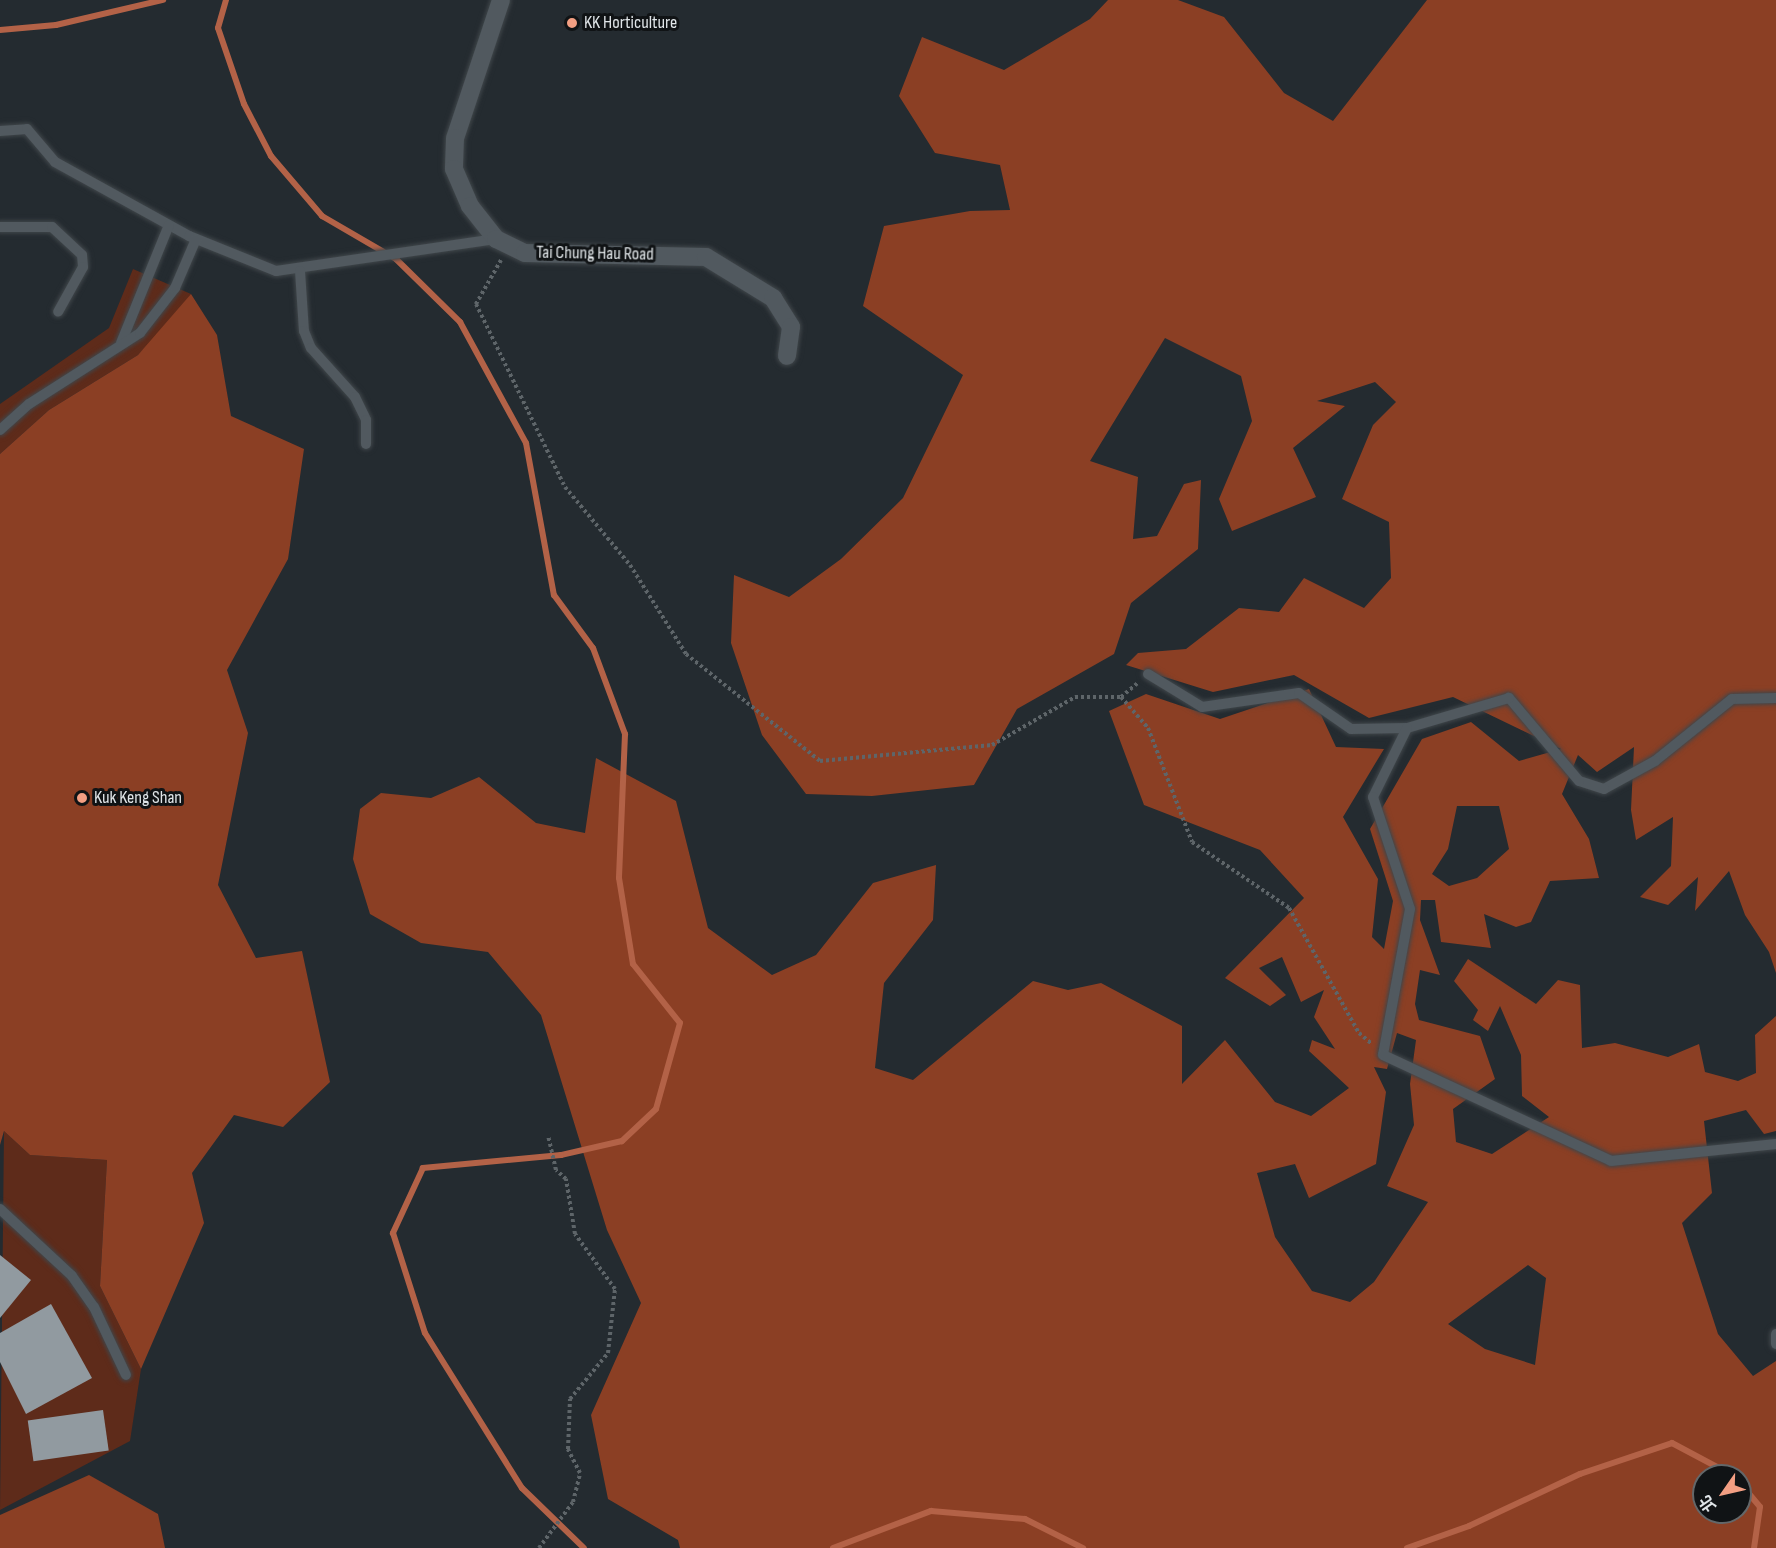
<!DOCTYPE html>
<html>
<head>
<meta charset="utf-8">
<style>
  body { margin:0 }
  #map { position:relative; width:1776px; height:1548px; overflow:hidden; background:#242b30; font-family:"Sofia Sans Condensed","Noto Sans TC",sans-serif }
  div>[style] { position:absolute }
  .green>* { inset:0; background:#5e2b1a }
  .forest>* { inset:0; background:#8b3f24 }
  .stream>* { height:6px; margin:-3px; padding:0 3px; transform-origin:3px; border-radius:3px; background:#b36247 }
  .building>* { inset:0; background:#919aa0; transform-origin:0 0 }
  .path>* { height:4px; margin-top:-2px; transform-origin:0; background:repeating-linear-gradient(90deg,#5e6569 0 3px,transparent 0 6px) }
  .roads { filter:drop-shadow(0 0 2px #40464a) drop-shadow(0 0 2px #40464a) }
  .lane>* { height:10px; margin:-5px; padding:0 5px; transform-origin:5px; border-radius:5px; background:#51595f }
  .street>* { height:18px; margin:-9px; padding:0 9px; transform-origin:9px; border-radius:9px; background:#51595f }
  .dots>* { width:16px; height:16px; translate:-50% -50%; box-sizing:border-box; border:3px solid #101315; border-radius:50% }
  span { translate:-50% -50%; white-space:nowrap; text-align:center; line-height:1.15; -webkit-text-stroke:6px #101315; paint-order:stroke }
  .poi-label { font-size:18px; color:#e0e5e8 }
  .left { translate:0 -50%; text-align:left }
  .street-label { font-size:18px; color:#e0e5e8 }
  .north { position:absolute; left:1692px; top:1464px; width:60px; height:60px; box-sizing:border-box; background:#101315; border:2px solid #636769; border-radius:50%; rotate:236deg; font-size:16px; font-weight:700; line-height:24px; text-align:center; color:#e0e5e8 }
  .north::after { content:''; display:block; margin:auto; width:21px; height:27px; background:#f39f83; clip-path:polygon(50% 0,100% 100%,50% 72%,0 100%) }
</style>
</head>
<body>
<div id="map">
  <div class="green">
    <div style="clip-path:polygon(133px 269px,191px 294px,175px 319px,138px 355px,49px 410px,0 454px,0 404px,109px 328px)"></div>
    <div style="clip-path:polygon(4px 1131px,30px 1155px,107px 1160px,100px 1286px,141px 1369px,130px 1441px,0 1510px)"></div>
  </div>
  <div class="forest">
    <div style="clip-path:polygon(evenodd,1108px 0,1178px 0,1224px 17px,1284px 93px,1333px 121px,1427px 0,1776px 0,1776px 973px,1769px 952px,1745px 915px,1729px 871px,1695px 911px,1698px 877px,1668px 905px,1640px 897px,1671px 866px,1673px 817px,1636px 840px,1631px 810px,1634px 747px,1597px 772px,1578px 755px,1562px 794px,1589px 839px,1599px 878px,1550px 881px,1531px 922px,1516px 927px,1484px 914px,1491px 948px,1441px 942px,1435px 900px,1421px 900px,1420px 920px,1440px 975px,1420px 970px,1415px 1004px,1419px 1020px,1480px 1036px,1495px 1079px,1453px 1109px,1456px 1142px,1492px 1154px,1549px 1117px,1522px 1096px,1521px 1055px,1500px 1006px,1488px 1031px,1473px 1020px,1478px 1010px,1454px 981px,1468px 959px,1536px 1004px,1558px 980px,1580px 985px,1582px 1048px,1615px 1043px,1668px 1057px,1699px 1044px,1705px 1072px,1738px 1081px,1756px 1073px,1755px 1035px,1776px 1016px,1776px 1131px,1764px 1134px,1746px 1110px,1704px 1121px,1712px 1193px,1682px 1223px,1718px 1334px,1753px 1376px,1776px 1361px,1776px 1548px,680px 1548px,678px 1540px,608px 1499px,591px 1415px,641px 1303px,607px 1230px,541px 1015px,488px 952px,421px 943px,370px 914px,353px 859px,360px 809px,381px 793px,431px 798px,479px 777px,536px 823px,585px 833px,596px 758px,676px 801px,708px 928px,772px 975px,816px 955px,873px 883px,936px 865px,933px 920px,884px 983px,875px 1068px,913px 1080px,1033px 981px,1068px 990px,1101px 983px,1182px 1026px,1182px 1084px,1225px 1040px,1275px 1102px,1311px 1116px,1349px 1088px,1309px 1051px,1312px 1040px,1335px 1049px,1314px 1017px,1324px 990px,1301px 1002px,1282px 957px,1259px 968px,1286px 995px,1270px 1006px,1225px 978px,1304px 898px,1260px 850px,1144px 805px,1109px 711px,1146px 694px,1220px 719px,1309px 689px,1336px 747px,1384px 749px,1343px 817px,1378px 879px,1372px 937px,1384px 949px,1393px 901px,1370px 829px,1422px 739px,1471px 722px,1519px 761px,1561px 749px,1453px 697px,1369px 718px,1294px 675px,1213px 692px,1126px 665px,1138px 653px,1186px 649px,1239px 608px,1279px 612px,1304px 578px,1364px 608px,1391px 578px,1389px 522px,1342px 499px,1373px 425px,1396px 402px,1375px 382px,1317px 401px,1345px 406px,1293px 448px,1316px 497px,1232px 531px,1219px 499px,1252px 421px,1241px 376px,1165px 338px,1090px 461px,1138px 477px,1133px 539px,1157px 536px,1184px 484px,1201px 480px,1198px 549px,1131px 603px,1114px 654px,1017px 709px,974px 785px,872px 796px,806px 794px,762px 735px,731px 643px,734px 575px,789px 597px,841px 559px,903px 498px,963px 375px,863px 306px,884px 226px,970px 211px,1010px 210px,1000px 165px,935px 153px,899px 96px,922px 37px,1004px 70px,1090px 19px,1108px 0,1457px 806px,1499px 806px,1509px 849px,1477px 878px,1449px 886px,1432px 874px,1448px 849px,1457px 806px,1108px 0,1397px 1033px,1416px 1040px,1410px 1084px,1414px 1125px,1387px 1186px,1428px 1202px,1374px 1282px,1350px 1302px,1312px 1291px,1275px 1237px,1257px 1173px,1295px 1164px,1309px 1198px,1376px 1164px,1386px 1092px,1374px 1067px,1387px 1069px,1397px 1033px,1108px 0,1528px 1265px,1546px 1278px,1535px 1365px,1485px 1349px,1448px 1324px,1528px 1265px,1108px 0,1704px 1476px,1740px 1476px,1740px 1512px,1704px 1512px,1704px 1476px)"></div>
    <div style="clip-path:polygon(191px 294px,217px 335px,231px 416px,304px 449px,288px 559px,227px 670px,248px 733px,218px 885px,256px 958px,302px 951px,330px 1082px,283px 1127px,234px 1115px,192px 1173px,204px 1223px,141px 1369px,100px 1286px,107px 1160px,30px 1155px,4px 1131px,0 1145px,0 454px,49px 410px,138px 355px)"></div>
    <div style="clip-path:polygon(89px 1475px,158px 1514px,165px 1548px,0 1548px,0 1515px)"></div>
  </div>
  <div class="stream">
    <div style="left:226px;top:0;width:29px;rotate:106deg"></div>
    <div style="left:218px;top:28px;width:80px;rotate:71.1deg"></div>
    <div style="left:244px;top:104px;width:59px;rotate:62.6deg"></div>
    <div style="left:271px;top:156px;width:79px;rotate:49.6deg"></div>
    <div style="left:322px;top:216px;width:86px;rotate:30.2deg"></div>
    <div style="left:396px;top:259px;width:90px;rotate:44.5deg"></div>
    <div style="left:460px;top:322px;width:138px;rotate:61.4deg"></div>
    <div style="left:526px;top:443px;width:155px;rotate:79.6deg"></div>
    <div style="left:554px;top:595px;width:66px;rotate:53.7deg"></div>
    <div style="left:593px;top:648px;width:92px;rotate:69.6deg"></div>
    <div style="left:625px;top:734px;width:144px;rotate:92.4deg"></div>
    <div style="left:619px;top:878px;width:87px;rotate:80.8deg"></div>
    <div style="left:633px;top:964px;width:75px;rotate:51.5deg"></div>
    <div style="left:680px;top:1023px;width:89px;rotate:105.6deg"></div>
    <div style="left:656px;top:1109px;width:47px;rotate:136.7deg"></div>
    <div style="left:622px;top:1141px;width:63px;rotate:167.1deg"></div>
    <div style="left:561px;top:1155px;width:139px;rotate:174.6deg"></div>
    <div style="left:423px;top:1168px;width:72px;rotate:114.8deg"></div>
    <div style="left:393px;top:1233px;width:105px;rotate:72.3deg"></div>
    <div style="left:425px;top:1333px;width:183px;rotate:58deg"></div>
    <div style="left:522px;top:1488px;width:86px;rotate:44.1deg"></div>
    <div style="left:0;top:30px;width:56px;rotate:-5.1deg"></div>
    <div style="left:56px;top:25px;width:110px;rotate:-13.2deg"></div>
    <div style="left:1740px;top:1483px;width:31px;rotate:50deg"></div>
    <div style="left:1760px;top:1507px;width:41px;rotate:98.3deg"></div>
    <div style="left:833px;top:1548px;width:105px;rotate:-20.7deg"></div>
    <div style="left:931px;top:1511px;width:94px;rotate:4.9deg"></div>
    <div style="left:1025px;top:1519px;width:65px;rotate:26.6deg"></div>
    <div style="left:1407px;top:1548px;width:66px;rotate:-19.5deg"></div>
    <div style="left:1469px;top:1526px;width:123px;rotate:-25.1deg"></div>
    <div style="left:1580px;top:1474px;width:97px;rotate:-18.6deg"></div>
    <div style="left:1672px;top:1443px;width:70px;rotate:28deg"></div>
  </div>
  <div class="building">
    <div style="clip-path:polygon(0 1255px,31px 1280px,0 1318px)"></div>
    <div style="clip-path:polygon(51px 1304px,92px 1378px,26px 1414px,0 1362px,0 1333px)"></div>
    <div style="left:103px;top:1410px;width:41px;height:76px;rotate:82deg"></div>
  </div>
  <div class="path">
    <div style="left:501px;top:260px;width:51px;rotate:119.6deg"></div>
    <div style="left:476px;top:304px;width:203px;rotate:64.1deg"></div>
    <div style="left:565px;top:487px;width:102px;rotate:50.2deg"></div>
    <div style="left:630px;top:565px;width:105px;rotate:57.8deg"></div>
    <div style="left:686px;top:654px;width:171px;rotate:38.6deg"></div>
    <div style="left:820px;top:761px;width:173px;rotate:-5.3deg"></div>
    <div style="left:992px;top:745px;width:96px;rotate:-30deg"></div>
    <div style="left:1075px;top:697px;width:46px"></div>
    <div style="left:1121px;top:697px;width:41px;rotate:48.9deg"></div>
    <div style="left:1148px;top:728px;width:122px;rotate:68.9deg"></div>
    <div style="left:1192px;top:842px;width:117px;rotate:34.2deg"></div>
    <div style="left:1289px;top:908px;width:143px;rotate:60.8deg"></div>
    <div style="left:1359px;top:1033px;width:17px;rotate:40deg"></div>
    <div style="left:1121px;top:697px;width:23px;rotate:-40deg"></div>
    <div style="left:539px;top:1548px;width:57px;rotate:-53.5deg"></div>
    <div style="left:573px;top:1502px;width:30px;rotate:-76deg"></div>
    <div style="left:580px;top:1473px;width:27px;rotate:-117deg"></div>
    <div style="left:568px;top:1449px;width:50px;rotate:-87.7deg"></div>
    <div style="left:570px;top:1399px;width:60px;rotate:-50.4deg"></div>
    <div style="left:608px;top:1353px;width:64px;rotate:-83.8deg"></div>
    <div style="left:615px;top:1289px;width:68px;rotate:-126deg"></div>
    <div style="left:575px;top:1234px;width:56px;rotate:-99.3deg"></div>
    <div style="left:566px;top:1179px;width:13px;rotate:-138deg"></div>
    <div style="left:556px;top:1170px;width:35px;rotate:-103deg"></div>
  </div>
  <div class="roads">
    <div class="lane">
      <div style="left:0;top:131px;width:27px;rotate:-4deg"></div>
      <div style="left:27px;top:129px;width:43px;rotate:49.7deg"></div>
      <div style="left:55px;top:162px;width:153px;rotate:28.9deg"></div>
      <div style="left:189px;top:236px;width:94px;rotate:21.9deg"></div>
      <div style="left:276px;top:271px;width:222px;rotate:-8.3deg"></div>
      <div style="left:0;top:227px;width:52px"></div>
      <div style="left:52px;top:227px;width:41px;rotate:43deg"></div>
      <div style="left:82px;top:255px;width:12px;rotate:85deg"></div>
      <div style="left:83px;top:267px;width:51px;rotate:119.1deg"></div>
      <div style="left:300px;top:271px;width:60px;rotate:86.2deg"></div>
      <div style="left:304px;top:331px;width:18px;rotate:68deg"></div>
      <div style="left:311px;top:348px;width:66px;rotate:48.1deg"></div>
      <div style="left:355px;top:397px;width:25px;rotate:64deg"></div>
      <div style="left:366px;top:420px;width:24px;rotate:90deg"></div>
      <div style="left:121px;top:343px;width:127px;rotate:-67.9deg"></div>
      <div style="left:0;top:430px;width:39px;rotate:-42deg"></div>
      <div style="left:29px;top:404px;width:132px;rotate:-32.6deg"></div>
      <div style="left:140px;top:333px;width:57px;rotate:-52.1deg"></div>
      <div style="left:175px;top:288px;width:53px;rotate:-66.8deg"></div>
      <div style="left:1148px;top:674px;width:63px;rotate:31.4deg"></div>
      <div style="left:1202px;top:707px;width:98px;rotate:-8.2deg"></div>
      <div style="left:1299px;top:693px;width:63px;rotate:34.7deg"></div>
      <div style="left:1351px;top:729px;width:56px;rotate:-1deg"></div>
      <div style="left:1776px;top:698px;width:44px;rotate:178.7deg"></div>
      <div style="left:1732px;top:699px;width:99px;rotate:141.2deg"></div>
      <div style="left:1655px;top:761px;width:58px;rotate:151.2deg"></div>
      <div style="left:1604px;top:789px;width:26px;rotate:-162deg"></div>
      <div style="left:1579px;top:781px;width:109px;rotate:-130.1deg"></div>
      <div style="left:1509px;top:698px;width:106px;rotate:163.6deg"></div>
      <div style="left:1407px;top:728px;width:77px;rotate:116.2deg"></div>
      <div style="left:1373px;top:797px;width:118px;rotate:71.7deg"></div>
      <div style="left:1410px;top:909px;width:148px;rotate:100.5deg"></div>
      <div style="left:1383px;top:1055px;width:251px;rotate:24.9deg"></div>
      <div style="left:1611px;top:1161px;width:166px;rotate:-5.9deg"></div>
      <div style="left:0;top:1209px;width:98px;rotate:42.9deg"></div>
      <div style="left:72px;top:1276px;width:38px;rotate:55deg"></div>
      <div style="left:94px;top:1307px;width:75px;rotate:64.8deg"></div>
      <div style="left:1776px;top:1334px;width:10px;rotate:90deg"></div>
    </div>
    <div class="street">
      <div style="left:501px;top:0;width:145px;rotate:108.4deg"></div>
      <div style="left:455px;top:138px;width:31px;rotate:92deg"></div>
      <div style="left:454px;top:169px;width:40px;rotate:66.6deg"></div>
      <div style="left:470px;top:206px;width:42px;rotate:51.8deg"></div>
      <div style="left:496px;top:239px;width:32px;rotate:26deg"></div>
      <div style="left:525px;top:253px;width:181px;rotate:1.3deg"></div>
      <div style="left:706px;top:257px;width:79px;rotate:31.5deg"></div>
      <div style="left:773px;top:298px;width:34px;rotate:58deg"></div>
      <div style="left:791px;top:327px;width:29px;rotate:98deg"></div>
    </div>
  </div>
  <div class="dots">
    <div style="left:572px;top:23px;background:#f39f83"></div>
    <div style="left:82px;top:798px;background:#f39f83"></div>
  </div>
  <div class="poi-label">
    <span class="left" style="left:584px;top:23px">KK Horticulture</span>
    <span class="left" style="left:94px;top:798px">Kuk Keng Shan</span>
  </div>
  <div class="street-label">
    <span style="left:595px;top:254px;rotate:1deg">Tai Chung Hau Road</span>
  </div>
  <div class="north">北</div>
</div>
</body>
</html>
